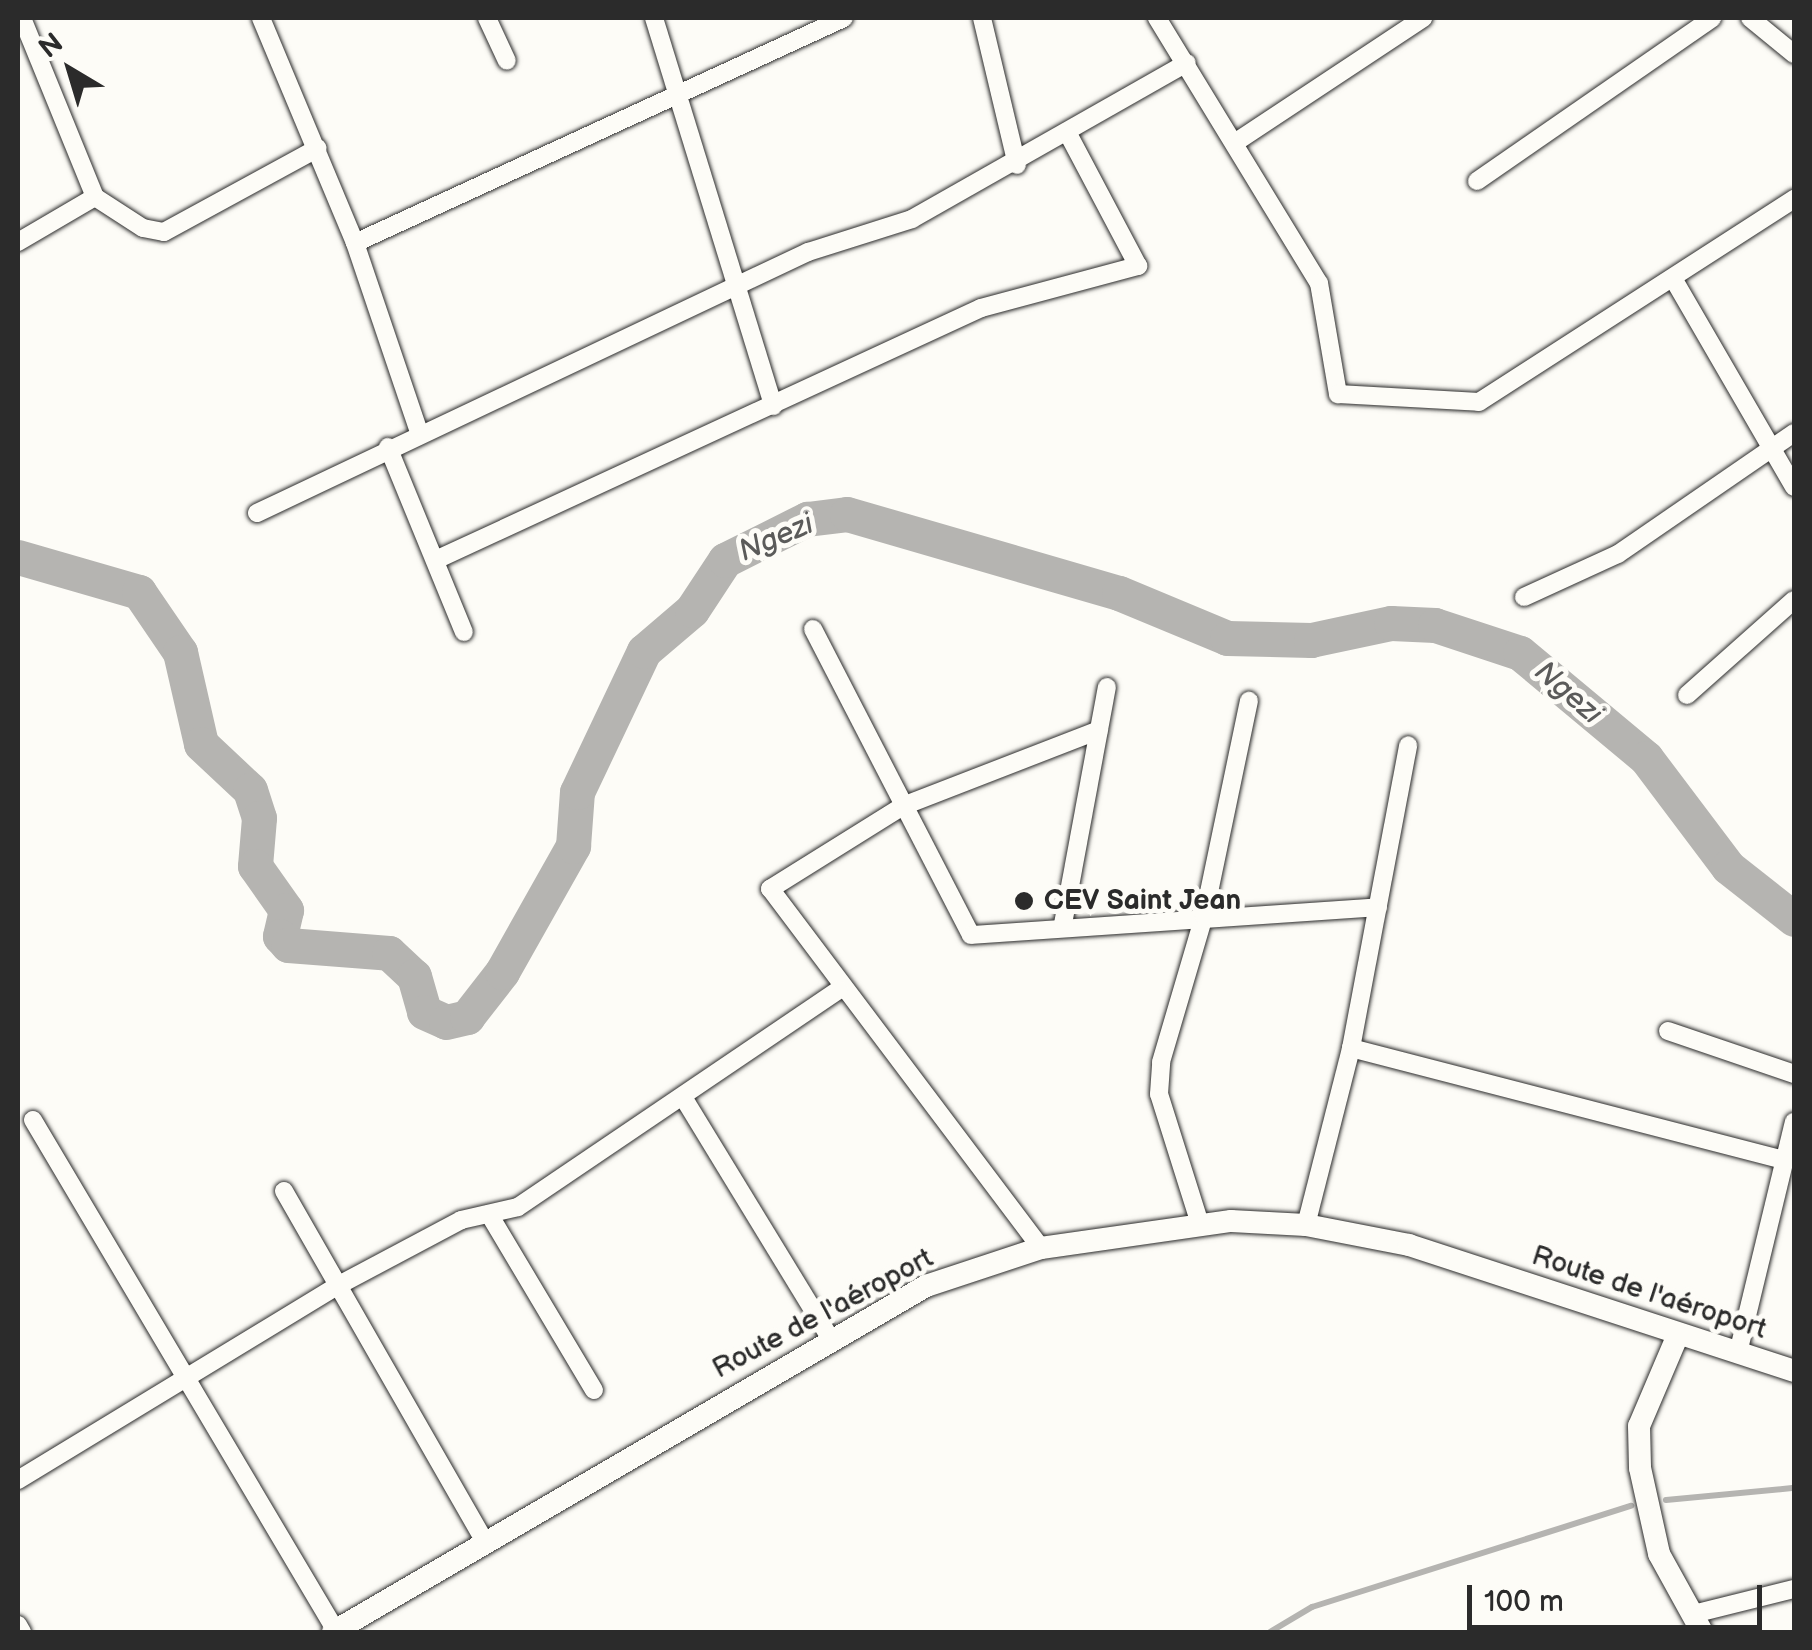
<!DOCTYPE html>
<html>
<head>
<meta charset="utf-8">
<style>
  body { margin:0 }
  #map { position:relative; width:1812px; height:1650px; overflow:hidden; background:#fdfcf7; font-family:"Balsamiq Sans",sans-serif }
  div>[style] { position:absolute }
  .stream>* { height:6px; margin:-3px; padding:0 3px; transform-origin:3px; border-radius:3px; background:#b5b4b1 }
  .river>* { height:35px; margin:-17.5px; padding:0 17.5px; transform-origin:17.5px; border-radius:17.5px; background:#b5b4b1 }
  .roads { filter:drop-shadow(0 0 2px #2b2b2b) drop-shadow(0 0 2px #2b2b2b) }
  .minor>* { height:18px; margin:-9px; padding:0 9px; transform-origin:9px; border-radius:9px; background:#fdfcf7 }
  .tertiary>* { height:22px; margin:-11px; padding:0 11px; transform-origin:11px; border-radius:11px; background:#fdfcf7 }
  .dots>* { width:28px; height:28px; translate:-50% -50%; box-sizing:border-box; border:5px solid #fdfcf7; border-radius:50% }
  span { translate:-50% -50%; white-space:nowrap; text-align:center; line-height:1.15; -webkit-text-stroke:10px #fdfcf7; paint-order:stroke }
  .poi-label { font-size:28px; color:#2b2b2b; font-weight:700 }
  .left { translate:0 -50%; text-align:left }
  .street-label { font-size:28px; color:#2b2b2b }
  .water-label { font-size:30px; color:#5b5b5a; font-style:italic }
  .frame { position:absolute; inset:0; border:20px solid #2b2b2b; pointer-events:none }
  .north { position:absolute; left:20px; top:20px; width:100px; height:100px; -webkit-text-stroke:8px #fdfcf7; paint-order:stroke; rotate:322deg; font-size:28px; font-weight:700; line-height:40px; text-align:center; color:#2b2b2b }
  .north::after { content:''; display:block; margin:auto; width:35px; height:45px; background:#2b2b2b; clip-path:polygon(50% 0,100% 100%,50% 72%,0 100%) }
  .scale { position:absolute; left:1467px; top:1585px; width:295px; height:45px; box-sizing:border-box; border:5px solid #2b2b2b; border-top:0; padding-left:12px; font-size:30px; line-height:35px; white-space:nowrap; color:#2b2b2b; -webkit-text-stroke:8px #fdfcf7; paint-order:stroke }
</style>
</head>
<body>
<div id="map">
  <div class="stream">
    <div style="left:1666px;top:1500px;width:129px;rotate:-5.4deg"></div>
    <div style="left:1270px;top:1632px;width:49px;rotate:-30.8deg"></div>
    <div style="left:1312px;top:1607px;width:335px;rotate:-17.6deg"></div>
  </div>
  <div class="river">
    <div style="left:18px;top:557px;width:126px;rotate:16.1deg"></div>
    <div style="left:139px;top:592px;width:73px;rotate:55.7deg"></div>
    <div style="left:180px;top:652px;width:94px;rotate:77.1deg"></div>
    <div style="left:201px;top:744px;width:67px;rotate:43.2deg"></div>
    <div style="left:250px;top:790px;width:29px;rotate:72deg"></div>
    <div style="left:259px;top:818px;width:48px;rotate:94.8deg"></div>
    <div style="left:255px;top:866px;width:54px;rotate:54.8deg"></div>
    <div style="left:286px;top:910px;width:27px;rotate:103deg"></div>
    <div style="left:280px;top:936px;width:12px;rotate:48deg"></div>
    <div style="left:288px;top:945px;width:101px;rotate:4.5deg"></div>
    <div style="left:389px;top:953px;width:34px;rotate:43deg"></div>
    <div style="left:414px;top:976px;width:37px;rotate:74deg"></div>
    <div style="left:424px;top:1012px;width:24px;rotate:24deg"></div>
    <div style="left:446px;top:1022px;width:22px;rotate:-13deg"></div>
    <div style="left:467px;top:1017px;width:57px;rotate:-52.1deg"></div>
    <div style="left:502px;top:972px;width:145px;rotate:-60.6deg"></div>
    <div style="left:573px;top:846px;width:54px;rotate:-85.8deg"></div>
    <div style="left:577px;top:792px;width:156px;rotate:-64.6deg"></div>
    <div style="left:644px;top:651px;width:63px;rotate:-40.5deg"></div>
    <div style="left:692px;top:610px;width:60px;rotate:-56.6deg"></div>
    <div style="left:725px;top:560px;width:92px;rotate:-26.6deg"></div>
    <div style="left:807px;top:519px;width:40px;rotate:-7.1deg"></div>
    <div style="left:847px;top:514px;width:283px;rotate:16.2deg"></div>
    <div style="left:1119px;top:593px;width:117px;rotate:22.6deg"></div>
    <div style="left:1227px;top:638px;width:84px;rotate:1.4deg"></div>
    <div style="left:1311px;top:640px;width:82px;rotate:-12deg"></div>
    <div style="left:1391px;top:623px;width:44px;rotate:2.6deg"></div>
    <div style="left:1435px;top:625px;width:89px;rotate:18.2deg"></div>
    <div style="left:1520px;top:653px;width:164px;rotate:39.8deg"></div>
    <div style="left:1646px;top:758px;width:136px;rotate:53deg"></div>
    <div style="left:1728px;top:867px;width:84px;rotate:38.2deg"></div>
  </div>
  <div class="roads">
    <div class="minor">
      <div style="left:22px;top:18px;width:193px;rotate:67.8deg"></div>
      <div style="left:95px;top:197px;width:57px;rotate:32.9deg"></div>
      <div style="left:143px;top:228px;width:21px;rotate:11deg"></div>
      <div style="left:164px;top:232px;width:175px;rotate:-28.6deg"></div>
      <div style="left:261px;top:18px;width:244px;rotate:67.3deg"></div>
      <div style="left:355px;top:243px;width:200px;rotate:71.3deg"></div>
      <div style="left:487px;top:18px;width:47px;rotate:65.1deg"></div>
      <div style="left:654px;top:18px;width:406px;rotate:72.9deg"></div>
      <div style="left:982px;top:18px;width:151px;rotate:76.6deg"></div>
      <div style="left:1157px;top:18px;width:311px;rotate:58.6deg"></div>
      <div style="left:1319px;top:283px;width:113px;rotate:80.3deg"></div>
      <div style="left:1338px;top:394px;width:141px;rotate:3.2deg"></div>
      <div style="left:1479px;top:402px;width:375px;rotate:-32.8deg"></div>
      <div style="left:1750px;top:18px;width:57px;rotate:39.3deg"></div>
      <div style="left:1239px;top:140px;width:221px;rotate:-33.5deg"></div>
      <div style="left:1477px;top:181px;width:286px;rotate:-34.7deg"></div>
      <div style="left:18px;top:242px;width:89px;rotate:-30.3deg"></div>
      <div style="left:355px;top:243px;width:538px;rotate:-24.71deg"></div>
      <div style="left:1674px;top:280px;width:239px;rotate:59.9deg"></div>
      <div style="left:388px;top:447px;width:200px;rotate:67.7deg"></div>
      <div style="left:257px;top:513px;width:610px;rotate:-25.35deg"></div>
      <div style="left:808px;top:252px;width:109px;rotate:-17.6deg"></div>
      <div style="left:912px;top:219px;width:316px;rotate:-29.6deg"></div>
      <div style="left:440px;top:558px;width:596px;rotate:-24.8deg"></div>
      <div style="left:981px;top:308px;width:163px;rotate:-15deg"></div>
      <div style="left:1138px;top:266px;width:149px;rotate:-117.9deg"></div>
      <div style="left:1524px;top:597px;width:103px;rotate:-24.6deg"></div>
      <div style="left:1618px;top:554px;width:214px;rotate:-34.5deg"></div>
      <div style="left:813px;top:629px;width:344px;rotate:62.7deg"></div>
      <div style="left:971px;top:935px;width:408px;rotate:-3.9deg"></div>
      <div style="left:1687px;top:695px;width:143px;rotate:-41.6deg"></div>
      <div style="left:1063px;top:924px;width:241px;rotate:-79.5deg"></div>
      <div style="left:1668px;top:1031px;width:133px;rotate:18.8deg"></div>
      <div style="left:1351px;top:1048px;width:448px;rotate:14.5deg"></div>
      <div style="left:683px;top:1097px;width:282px;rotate:58.6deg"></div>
      <div style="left:33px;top:1120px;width:594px;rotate:59.33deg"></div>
      <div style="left:284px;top:1191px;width:406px;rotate:60.2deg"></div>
      <div style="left:489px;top:1214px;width:205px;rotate:59.2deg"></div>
      <div style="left:1200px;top:1224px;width:136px;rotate:-107.5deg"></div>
      <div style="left:1159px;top:1094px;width:32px;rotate:-86deg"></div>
      <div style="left:1161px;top:1062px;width:152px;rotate:-73.6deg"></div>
      <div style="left:1204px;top:916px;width:220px;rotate:-78.2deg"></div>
      <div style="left:1306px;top:1225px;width:183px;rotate:-75.7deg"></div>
      <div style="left:1351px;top:1048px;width:308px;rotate:-79.3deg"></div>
      <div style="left:1041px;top:1248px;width:450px;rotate:-127deg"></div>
      <div style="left:770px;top:889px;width:157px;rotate:-32deg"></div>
      <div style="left:903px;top:806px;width:210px;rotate:-21.2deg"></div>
      <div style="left:1738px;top:1353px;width:238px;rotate:-76.4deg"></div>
      <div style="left:18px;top:1480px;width:376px;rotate:-31.3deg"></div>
      <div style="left:339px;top:1285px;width:138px;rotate:-28deg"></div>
      <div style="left:461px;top:1220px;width:58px;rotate:-12.8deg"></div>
      <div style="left:518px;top:1207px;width:387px;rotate:-34.1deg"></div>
      <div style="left:1693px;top:1614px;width:104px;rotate:-13.9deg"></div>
      <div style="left:18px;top:1625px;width:8px;rotate:60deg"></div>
    </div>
    <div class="tertiary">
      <div style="left:1677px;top:1337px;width:97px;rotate:113.1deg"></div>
      <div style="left:1639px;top:1426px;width:42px;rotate:88.6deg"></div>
      <div style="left:1640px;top:1468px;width:88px;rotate:77.5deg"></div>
      <div style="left:1659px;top:1554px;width:89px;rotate:61.1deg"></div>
      <div style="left:333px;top:1632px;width:687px;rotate:-30.26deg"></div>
      <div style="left:926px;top:1286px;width:121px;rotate:-18.3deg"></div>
      <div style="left:1041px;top:1248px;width:192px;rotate:-8.1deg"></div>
      <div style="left:1231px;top:1221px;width:75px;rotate:3.1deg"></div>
      <div style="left:1306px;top:1225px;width:105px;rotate:11deg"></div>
      <div style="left:1409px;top:1245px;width:405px;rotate:18.1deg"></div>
    </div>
  </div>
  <div class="dots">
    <div style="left:1024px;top:901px;background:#2b2b2b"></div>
  </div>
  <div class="poi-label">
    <span class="left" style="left:1044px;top:901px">CEV Saint Jean</span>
  </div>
  <div class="street-label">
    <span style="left:1649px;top:1293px;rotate:18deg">Route de l'aéroport</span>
    <span style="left:823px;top:1314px;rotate:-28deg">Route de l'aéroport</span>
  </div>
  <div class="water-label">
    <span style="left:776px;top:538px;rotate:-23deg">Ngezi</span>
    <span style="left:1568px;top:693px;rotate:41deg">Ngezi</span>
  </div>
  <div class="frame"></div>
  <div class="north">N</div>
  <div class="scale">100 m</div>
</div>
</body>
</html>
